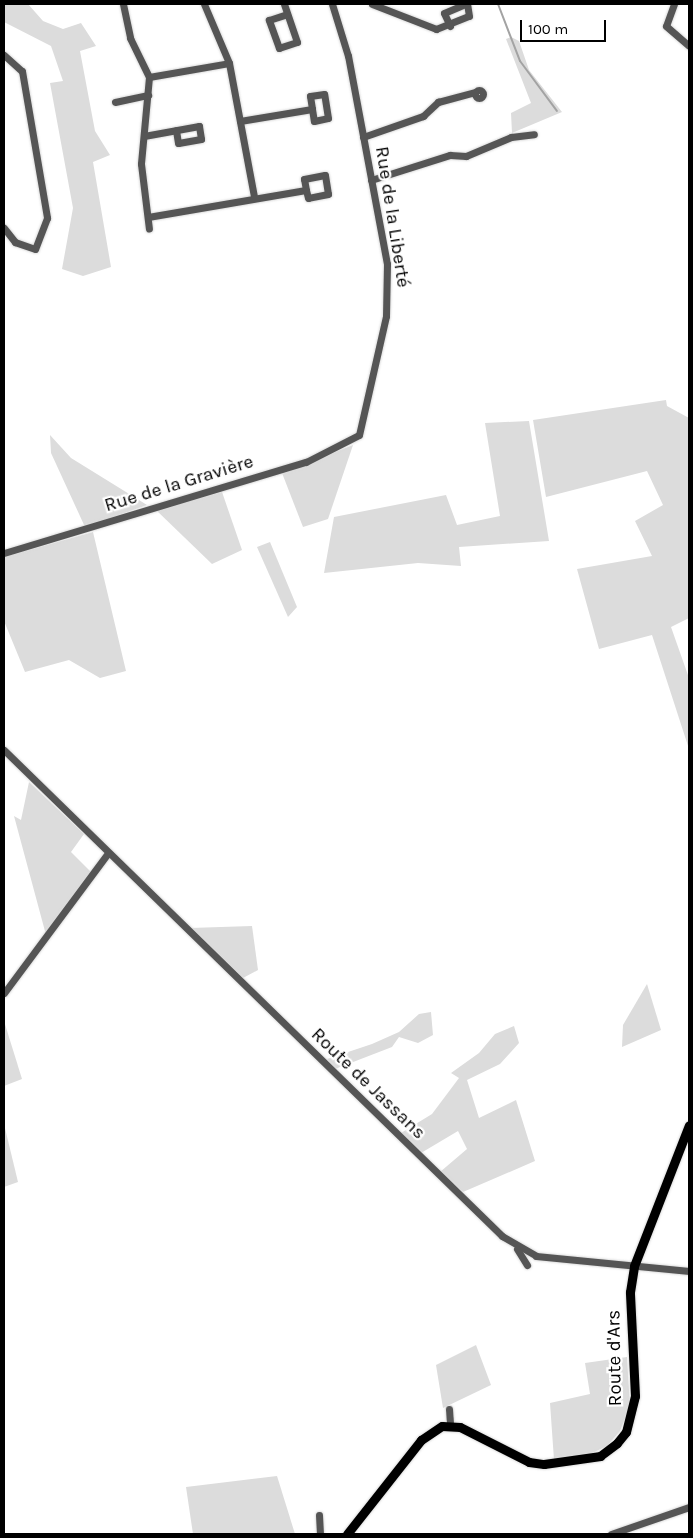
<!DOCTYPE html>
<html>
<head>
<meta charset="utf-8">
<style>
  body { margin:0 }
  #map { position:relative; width:693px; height:1538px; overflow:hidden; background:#fff; font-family:Karla,sans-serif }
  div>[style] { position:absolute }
  .green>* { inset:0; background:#dcdcdc }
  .stream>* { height:2px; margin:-1px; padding:0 1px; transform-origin:1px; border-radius:1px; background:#a3a3a3 }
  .roads { filter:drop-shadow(0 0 1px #dbdbdb) drop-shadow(0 0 1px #dbdbdb) }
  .minor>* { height:7px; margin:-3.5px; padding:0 3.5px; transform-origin:3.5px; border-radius:3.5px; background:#555 }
  .minor>.ring { margin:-3.5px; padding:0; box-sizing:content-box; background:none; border:7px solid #555; border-radius:50% }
  .major>* { height:9px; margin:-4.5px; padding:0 4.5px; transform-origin:4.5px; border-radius:4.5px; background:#000 }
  span { translate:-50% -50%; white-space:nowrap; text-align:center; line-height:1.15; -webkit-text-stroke:4.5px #fff; paint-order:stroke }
  .street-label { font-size:19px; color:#000 }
  .frame { position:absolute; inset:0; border:5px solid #000; pointer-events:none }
  .scale { position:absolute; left:520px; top:20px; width:86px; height:22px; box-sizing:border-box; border:2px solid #000; border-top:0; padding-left:6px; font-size:15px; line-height:18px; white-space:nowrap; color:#000; -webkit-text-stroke:4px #fff; paint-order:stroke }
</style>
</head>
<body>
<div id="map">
  <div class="green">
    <div style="clip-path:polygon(4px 4px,28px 4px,43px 21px,63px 29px,81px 23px,96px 46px,80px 51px,95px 131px,110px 155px,93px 162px,111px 267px,83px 276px,62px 269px,73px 208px,50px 83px,63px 81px,51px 46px,4px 22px)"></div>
    <div style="clip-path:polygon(511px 37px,519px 41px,529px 70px,562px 112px,512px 133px,511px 113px,531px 103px,506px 39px)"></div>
    <div style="clip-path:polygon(666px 400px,667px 406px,689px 418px,689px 618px,671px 627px,689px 678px,689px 749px,652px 635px,599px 649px,577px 569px,652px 556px,635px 521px,663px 505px,647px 471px,546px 497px,533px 420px)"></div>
    <div style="clip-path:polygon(529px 421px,549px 541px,459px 547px,461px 566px,418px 563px,324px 573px,334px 517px,446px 495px,457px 525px,500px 516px,485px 423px)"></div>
    <div style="clip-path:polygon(50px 435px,71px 458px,147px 505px,85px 527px,51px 453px)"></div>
    <div style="clip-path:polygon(353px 445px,328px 519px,303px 527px,282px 473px)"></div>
    <div style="clip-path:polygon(222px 492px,242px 550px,212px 564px,156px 510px)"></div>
    <div style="clip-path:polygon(93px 532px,126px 671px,100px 678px,69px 660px,25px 672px,4px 621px,4px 557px)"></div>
    <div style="clip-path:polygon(270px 542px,297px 607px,288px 617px,257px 547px)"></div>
    <div style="clip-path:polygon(29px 782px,84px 834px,71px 852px,91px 872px,46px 935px,14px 816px,21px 820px)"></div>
    <div style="clip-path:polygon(252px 926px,258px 970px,243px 978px,190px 928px)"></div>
    <div style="clip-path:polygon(647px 984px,661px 1030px,622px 1047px,623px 1025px)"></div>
    <div style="clip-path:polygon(431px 1012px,433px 1035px,418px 1043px,399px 1037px,392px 1047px,335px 1069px,327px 1059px,372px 1044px,399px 1032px,419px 1014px)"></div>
    <div style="clip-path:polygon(4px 1021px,22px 1079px,4px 1086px)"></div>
    <div style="clip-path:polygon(514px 1026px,519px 1043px,500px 1064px,467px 1080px,479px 1118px,516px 1100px,535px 1161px,463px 1192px,440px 1172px,467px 1149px,458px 1131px,421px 1153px,401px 1133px,432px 1114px,459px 1078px,451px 1073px,479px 1053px,495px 1034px)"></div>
    <div style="clip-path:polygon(4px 1124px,18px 1182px,4px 1187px)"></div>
    <div style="clip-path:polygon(476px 1345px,491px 1385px,443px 1408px,436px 1365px)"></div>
    <div style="clip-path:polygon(627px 1357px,630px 1406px,620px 1431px,607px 1446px,588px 1455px,554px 1460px,550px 1403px,590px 1394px,585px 1363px)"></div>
    <div style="clip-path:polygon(277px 1476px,295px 1534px,193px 1534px,186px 1487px)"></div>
  </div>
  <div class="stream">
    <div style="left:498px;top:4px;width:61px;rotate:68.9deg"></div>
    <div style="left:520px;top:61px;width:62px;rotate:53.5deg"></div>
  </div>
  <div class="roads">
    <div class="minor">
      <div style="left:123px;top:4px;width:35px;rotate:78deg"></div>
      <div style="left:130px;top:38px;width:43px;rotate:64deg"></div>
      <div style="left:149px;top:77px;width:87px;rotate:95.3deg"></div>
      <div style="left:141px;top:164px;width:65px;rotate:83deg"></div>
      <div style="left:204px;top:4px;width:64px;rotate:67deg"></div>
      <div style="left:229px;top:63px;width:136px;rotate:79.4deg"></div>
      <div style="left:284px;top:4px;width:40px;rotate:71.1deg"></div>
      <div style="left:297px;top:42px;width:19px;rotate:162deg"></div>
      <div style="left:279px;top:48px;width:30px;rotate:-110deg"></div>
      <div style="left:269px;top:20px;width:19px;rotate:-18deg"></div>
      <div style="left:372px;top:4px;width:69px;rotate:21.3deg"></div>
      <div style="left:436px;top:29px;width:35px;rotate:-22deg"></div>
      <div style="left:469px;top:16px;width:12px;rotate:-99deg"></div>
      <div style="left:674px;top:4px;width:23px;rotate:110deg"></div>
      <div style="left:666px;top:26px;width:30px;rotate:41deg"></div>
      <div style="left:450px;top:26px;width:14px;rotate:-115deg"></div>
      <div style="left:444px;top:13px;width:23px;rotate:-23deg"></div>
      <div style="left:4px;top:55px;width:24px;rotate:42deg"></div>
      <div style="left:22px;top:71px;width:149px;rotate:80.3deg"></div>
      <div style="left:47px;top:218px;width:33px;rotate:111deg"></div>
      <div style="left:35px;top:249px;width:21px;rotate:-161deg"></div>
      <div style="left:15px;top:242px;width:18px;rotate:-128deg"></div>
      <div style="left:149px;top:77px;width:81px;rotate:-9.9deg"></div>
      <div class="ring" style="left:475px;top:90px;width:1px;height:1px"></div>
      <div style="left:115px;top:102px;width:34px;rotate:-12deg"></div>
      <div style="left:240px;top:121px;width:73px;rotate:-9.5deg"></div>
      <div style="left:312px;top:109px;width:12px;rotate:81deg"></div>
      <div style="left:314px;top:121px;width:14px;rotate:-12deg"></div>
      <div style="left:328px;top:118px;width:24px;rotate:-99deg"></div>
      <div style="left:324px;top:94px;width:14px;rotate:172deg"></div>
      <div style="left:310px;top:96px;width:13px;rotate:81deg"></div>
      <div style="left:144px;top:136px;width:56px;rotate:-10.3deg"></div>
      <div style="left:199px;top:126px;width:13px;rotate:81deg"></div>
      <div style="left:201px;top:139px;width:23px;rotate:170deg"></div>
      <div style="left:178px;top:143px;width:13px;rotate:-99deg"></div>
      <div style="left:363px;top:137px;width:64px;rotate:-19.3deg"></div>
      <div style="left:423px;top:116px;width:21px;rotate:-43deg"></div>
      <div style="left:438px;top:102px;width:38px;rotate:-15deg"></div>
      <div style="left:371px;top:180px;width:83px;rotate:-17.6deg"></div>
      <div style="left:450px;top:155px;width:16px;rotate:4deg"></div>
      <div style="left:466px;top:156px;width:49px;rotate:-22.9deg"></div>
      <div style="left:511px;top:137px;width:23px;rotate:-7deg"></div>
      <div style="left:148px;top:217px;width:160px;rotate:-9.7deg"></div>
      <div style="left:306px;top:190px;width:11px;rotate:-100deg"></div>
      <div style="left:304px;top:179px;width:21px;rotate:-11deg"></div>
      <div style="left:325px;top:175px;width:19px;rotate:81deg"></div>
      <div style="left:328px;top:194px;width:20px;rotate:169deg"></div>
      <div style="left:308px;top:198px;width:8px;rotate:-104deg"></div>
      <div style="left:4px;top:553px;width:315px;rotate:-16.8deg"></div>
      <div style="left:306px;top:462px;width:59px;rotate:-27deg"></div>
      <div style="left:359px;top:435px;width:122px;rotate:-77.2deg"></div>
      <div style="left:386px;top:316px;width:52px;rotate:-88.9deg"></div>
      <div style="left:387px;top:264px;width:212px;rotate:-100.6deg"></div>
      <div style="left:348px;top:56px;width:54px;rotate:-107.1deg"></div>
      <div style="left:4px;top:750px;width:696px;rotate:44.3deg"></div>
      <div style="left:502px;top:1236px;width:39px;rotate:30deg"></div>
      <div style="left:536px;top:1256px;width:154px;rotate:5.6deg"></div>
      <div style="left:4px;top:993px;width:174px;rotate:-53.4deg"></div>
      <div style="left:517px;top:1249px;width:19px;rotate:58deg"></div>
      <div style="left:449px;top:1409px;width:16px;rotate:86deg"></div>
      <div style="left:319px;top:1515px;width:19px;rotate:87deg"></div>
      <div style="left:611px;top:1534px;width:83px;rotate:-19.1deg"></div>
    </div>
    <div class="major">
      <div style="left:347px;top:1534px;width:120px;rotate:-51.8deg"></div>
      <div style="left:421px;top:1440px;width:25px;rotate:-34deg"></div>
      <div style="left:442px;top:1426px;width:18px;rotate:3deg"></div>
      <div style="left:460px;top:1427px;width:77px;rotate:26.9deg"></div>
      <div style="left:529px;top:1462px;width:15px;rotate:8deg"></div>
      <div style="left:544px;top:1464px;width:57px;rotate:-8.1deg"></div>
      <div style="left:600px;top:1456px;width:21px;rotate:-37deg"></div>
      <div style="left:617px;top:1443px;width:14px;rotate:-51deg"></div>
      <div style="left:626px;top:1432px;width:37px;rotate:-76deg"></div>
      <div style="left:635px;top:1396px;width:104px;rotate:-92.8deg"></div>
      <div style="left:630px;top:1292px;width:26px;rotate:-81deg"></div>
      <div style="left:634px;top:1266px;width:151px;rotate:-68.7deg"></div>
    </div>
  </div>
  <div class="street-label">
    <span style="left:392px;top:217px;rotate:81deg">Rue de la Liberté</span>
    <span style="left:179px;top:484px;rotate:-17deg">Rue de la Gravière</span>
    <span style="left:368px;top:1084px;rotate:44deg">Route de Jassans</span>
    <span style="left:615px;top:1358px;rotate:-91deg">Route d'Ars</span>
  </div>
  <div class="frame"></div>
  <div class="scale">100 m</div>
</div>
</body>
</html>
